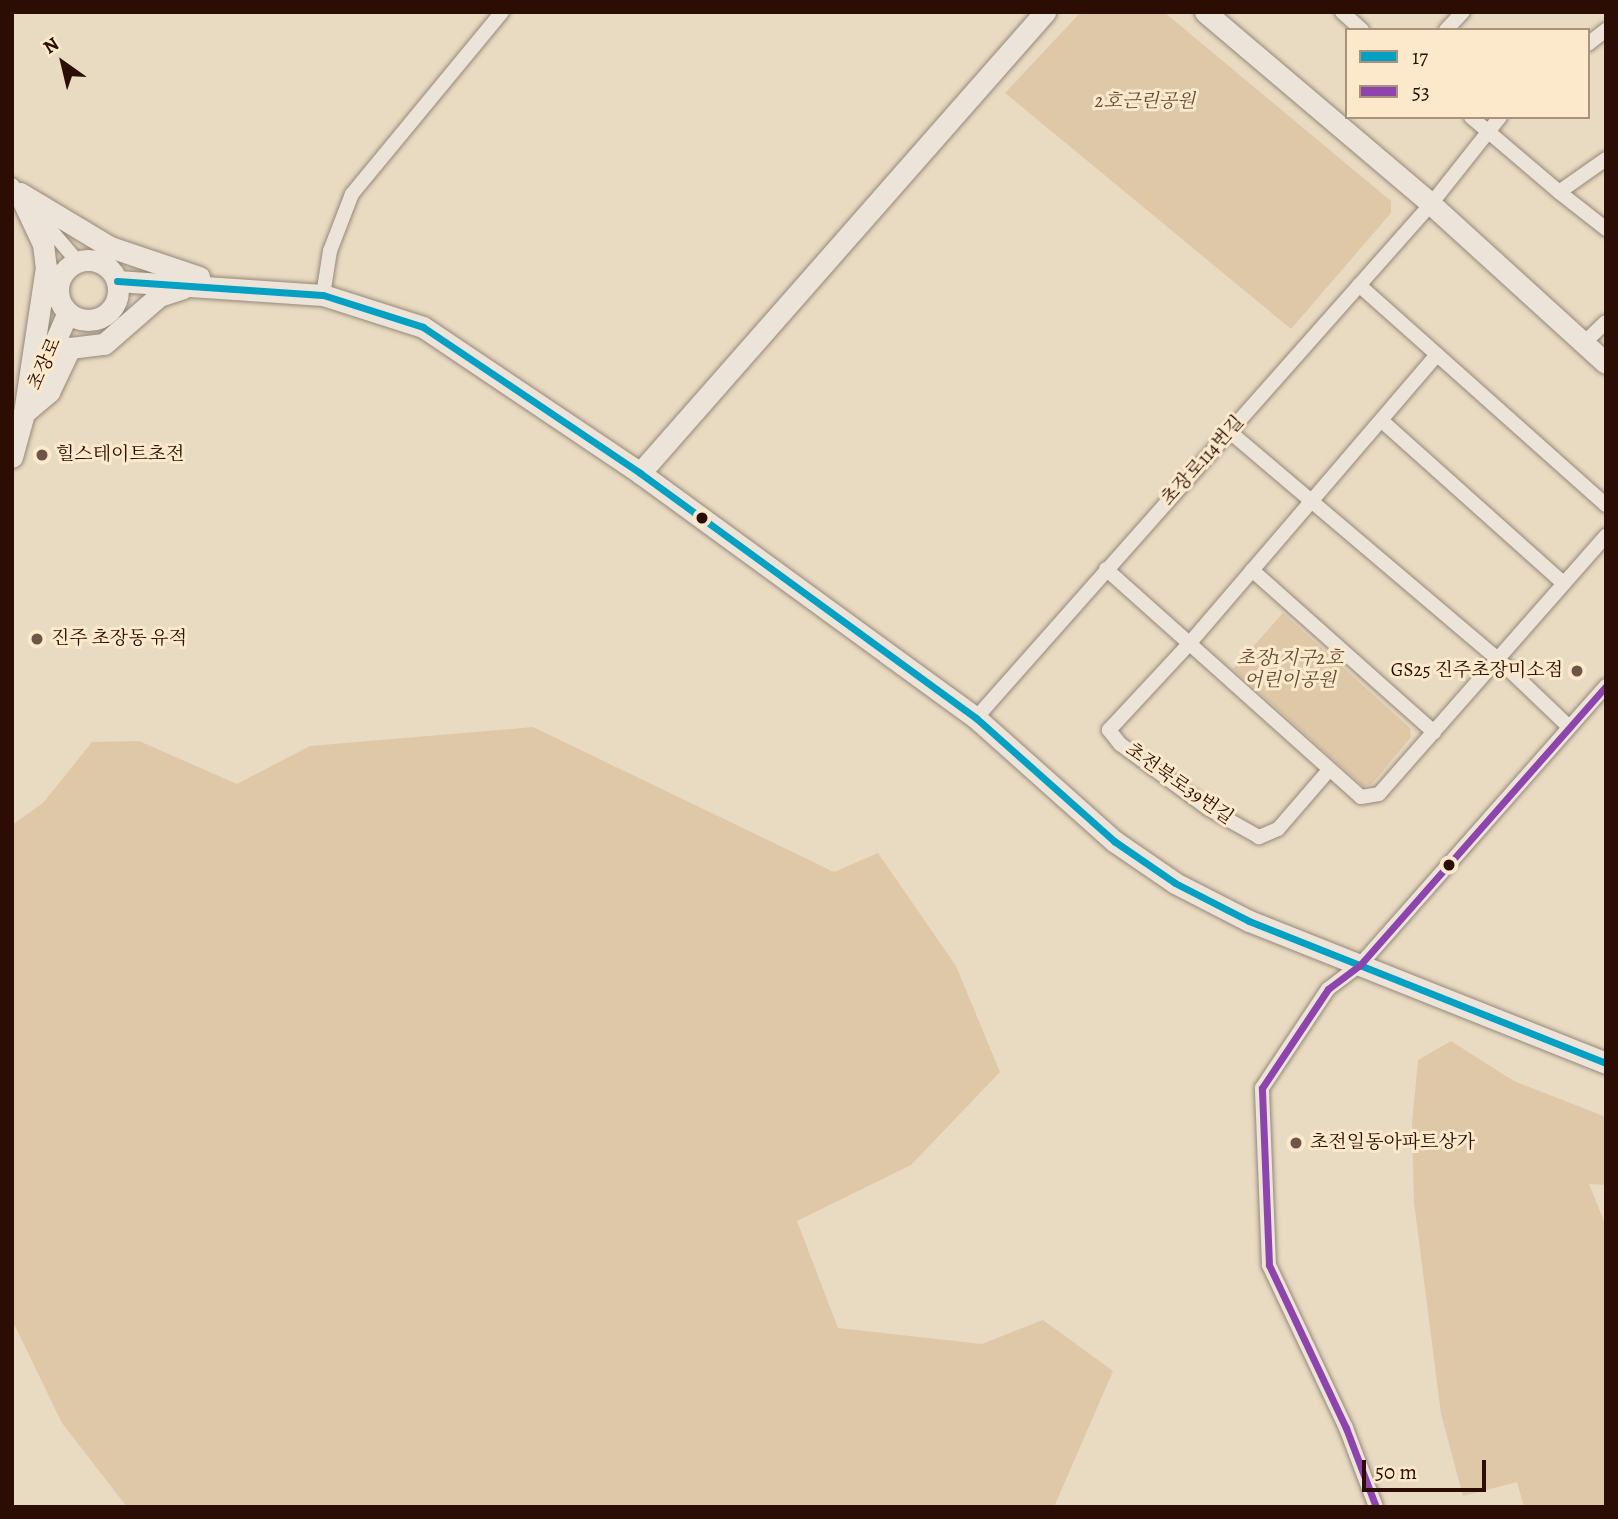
<!DOCTYPE html>
<html>
<head>
<meta charset="utf-8">
<style>
  body { margin:0 }
  #map { position:relative; width:1618px; height:1519px; overflow:hidden; background:#e9dac2; font-family:Alegreya,"Noto Serif KR",serif }
  div>[style] { position:absolute }
  .green>* { inset:0; background:#dfc8a8 }
  .roads { filter:drop-shadow(0 0 2px #958879) drop-shadow(0 0 2px #958879) }
  .street>* { height:14px; margin:-7px; padding:0 7px; transform-origin:7px; border-radius:7px; background:#ece4d8 }
  .secondary>* { height:21px; margin:-10.5px; padding:0 10.5px; transform-origin:10.5px; border-radius:10.5px; background:#ece4d8 }
  .secondary>.ring { margin:-10.5px; padding:0; box-sizing:content-box; background:none; border:21px solid #ece4d8; border-radius:50% }
  .bus-1>* { height:7px; margin:-3.5px; padding:0 3.5px; transform-origin:3.5px; border-radius:3.5px; background:#02a1c4 }
  .bus-2>* { height:7px; margin:-3.5px; padding:0 3.5px; transform-origin:3.5px; border-radius:3.5px; background:#8e44ad }
  .dots>* { width:19px; height:19px; translate:-50% -50%; box-sizing:border-box; border:4px solid #fce9cc; border-radius:50% }
  span { translate:-50% -50%; white-space:nowrap; text-align:center; line-height:1.15; -webkit-text-stroke:6px #fce9cc; paint-order:stroke }
  .park-label { font-size:19px; color:#684a35; font-style:italic }
  .street-label { font-size:19px; color:#2c0d03 }
  .poi-label { font-size:19px; color:#2c0d03 }
  .left { translate:0 -50%; text-align:left }
  .right { translate:-100% -50%; text-align:right }
  .frame { position:absolute; inset:0; border:14px solid #2c0d03; pointer-events:none }
  .legend { position:absolute; left:1345px; top:28px; width:245px; height:91px; box-sizing:border-box; background:#fce9cc; border:2px solid #a9917c; margin:0; padding:9px 12px; list-style:none; font-size:21px; color:#2c0d03 }
  .legend li { display:flex; align-items:center; gap:14px; height:35px }
  .legend b { width:35px; border:2px solid #a9917c }
  .north { position:absolute; left:28px; top:28px; width:70px; height:70px; -webkit-text-stroke:5px #fce9cc; paint-order:stroke; rotate:326deg; font-size:19px; font-weight:700; line-height:28px; text-align:center; color:#2c0d03 }
  .north::after { content:''; display:block; margin:auto; width:24px; height:32px; background:#2c0d03; clip-path:polygon(50% 0,100% 100%,50% 72%,0 100%) }
  .scale { position:absolute; left:1362px; top:1460px; width:124px; height:32px; box-sizing:border-box; border:4px solid #2c0d03; border-top:0; padding-left:9px; font-size:21px; line-height:24px; white-space:nowrap; color:#2c0d03; -webkit-text-stroke:5px #fce9cc; paint-order:stroke }
</style>
</head>
<body>
<div id="map">
  <div class="green">
    <div style="clip-path:polygon(1081px 12px,1164px 12px,1391px 201px,1391px 213px,1291px 329px,1005px 93px)"></div>
    <div style="clip-path:polygon(1283px 613px,1410px 728px,1411px 737px,1372px 784px,1363px 786px,1233px 669px)"></div>
    <div style="clip-path:polygon(533px 727px,834px 872px,878px 853px,956px 966px,1000px 1072px,911px 1165px,797px 1221px,838px 1328px,982px 1344px,1043px 1320px,1113px 1371px,1054px 1507px,127px 1507px,62px 1423px,12px 1320px,12px 825px,43px 803px,92px 742px,139px 741px,237px 784px,310px 746px)"></div>
    <div style="clip-path:polygon(1451px 1041px,1514px 1081px,1606px 1117px,1606px 1185px,1589px 1184px,1606px 1226px,1606px 1507px,1524px 1507px,1517px 1482px,1463px 1496px,1441px 1414px,1414px 1202px,1412px 1124px,1418px 1060px)"></div>
  </div>
  <div class="roads">
    <div class="street">
      <div style="left:1342px;top:12px;width:27px;rotate:42deg"></div>
      <div style="left:1446px;top:30px;width:25px;rotate:-47deg"></div>
      <div style="left:1588px;top:44px;width:23px;rotate:-38deg"></div>
      <div style="left:1471px;top:117px;width:116px;rotate:40.4deg"></div>
      <div style="left:1606px;top:159px;width:57px;rotate:144.9deg"></div>
      <div style="left:1559px;top:192px;width:60px;rotate:38.2deg"></div>
      <div style="left:12px;top:185px;width:101px;rotate:49.4deg"></div>
      <div style="left:1359px;top:285px;width:331px;rotate:41.7deg"></div>
      <div style="left:323px;top:295px;width:45px;rotate:-81deg"></div>
      <div style="left:330px;top:251px;width:61px;rotate:-68.9deg"></div>
      <div style="left:352px;top:194px;width:236px;rotate:-50.5deg"></div>
      <div style="left:1584px;top:343px;width:30px;rotate:-44deg"></div>
      <div style="left:1382px;top:421px;width:243px;rotate:41.8deg"></div>
      <div style="left:1230px;top:432px;width:353px;rotate:40.3deg"></div>
      <div style="left:1499px;top:660px;width:97px;rotate:43.7deg"></div>
      <div style="left:1106px;top:569px;width:342px;rotate:41.8deg"></div>
      <div style="left:1361px;top:797px;width:18px;rotate:-9deg"></div>
      <div style="left:1379px;top:794px;width:344px;rotate:-48.7deg"></div>
      <div style="left:1252px;top:570px;width:244px;rotate:41.7deg"></div>
      <div style="left:976px;top:718px;width:686px;rotate:-48.48deg"></div>
      <div style="left:1431px;top:204px;width:111px;rotate:-51.6deg"></div>
      <div style="left:1329px;top:770px;width:78px;rotate:130.8deg"></div>
      <div style="left:1278px;top:829px;width:21px;rotate:157deg"></div>
      <div style="left:1259px;top:837px;width:57px;rotate:-150.8deg"></div>
      <div style="left:1209px;top:809px;width:110px;rotate:-143.9deg"></div>
      <div style="left:1120px;top:744px;width:18px;rotate:-128deg"></div>
      <div style="left:1109px;top:730px;width:117px;rotate:-47.1deg"></div>
      <div style="left:1189px;top:644px;width:381px;rotate:-49.4deg"></div>
      <div style="left:1376px;top:1507px;width:85px;rotate:-110.8deg"></div>
      <div style="left:1346px;top:1428px;width:180px;rotate:-115.3deg"></div>
      <div style="left:1269px;top:1265px;width:177px;rotate:-92.3deg"></div>
      <div style="left:1262px;top:1088px;width:119px;rotate:-56.3deg"></div>
      <div style="left:1328px;top:989px;width:40px;rotate:-37deg"></div>
      <div style="left:1360px;top:965px;width:372px;rotate:-48.6deg"></div>
    </div>
    <div class="secondary">
      <div style="left:1205px;top:12px;width:297px;rotate:40.3deg"></div>
      <div style="left:1431px;top:204px;width:236px;rotate:42.3deg"></div>
      <div style="left:19px;top:193px;width:56px;rotate:64.8deg"></div>
      <div style="left:43px;top:244px;width:23px;rotate:83deg"></div>
      <div style="left:46px;top:267px;width:148px;rotate:98.6deg"></div>
      <div style="left:20px;top:193px;width:105px;rotate:31deg"></div>
      <div style="left:110px;top:247px;width:94px;rotate:18.6deg"></div>
      <div class="ring" style="left:58px;top:260px;width:39px;height:39px"></div>
      <div style="left:117px;top:281px;width:206px;rotate:3.9deg"></div>
      <div style="left:323px;top:295px;width:105px;rotate:17.7deg"></div>
      <div style="left:423px;top:327px;width:262px;rotate:33.9deg"></div>
      <div style="left:640px;top:473px;width:416px;rotate:36.1deg"></div>
      <div style="left:976px;top:718px;width:185px;rotate:41.7deg"></div>
      <div style="left:1114px;top:841px;width:74px;rotate:34.5deg"></div>
      <div style="left:1175px;top:883px;width:83px;rotate:27.2deg"></div>
      <div style="left:1249px;top:921px;width:384px;rotate:21.7deg"></div>
      <div style="left:24px;top:413px;width:33px;rotate:-40deg"></div>
      <div style="left:49px;top:392px;width:49px;rotate:-64.5deg"></div>
      <div style="left:70px;top:348px;width:34px;rotate:-7deg"></div>
      <div style="left:104px;top:344px;width:73px;rotate:-41.1deg"></div>
      <div style="left:159px;top:296px;width:25px;rotate:-18deg"></div>
      <div style="left:12px;top:457px;width:46px;rotate:-74.7deg"></div>
      <div style="left:24px;top:413px;width:110px;rotate:-66.5deg"></div>
      <div style="left:640px;top:473px;width:614px;rotate:-48.7deg"></div>
    </div>
  </div>
  <div class="bus-1">
    <div style="left:117px;top:281px;width:206px;rotate:3.9deg"></div>
    <div style="left:323px;top:295px;width:105px;rotate:17.7deg"></div>
    <div style="left:423px;top:327px;width:262px;rotate:33.9deg"></div>
    <div style="left:640px;top:473px;width:416px;rotate:36.1deg"></div>
    <div style="left:976px;top:718px;width:185px;rotate:41.7deg"></div>
    <div style="left:1114px;top:841px;width:74px;rotate:34.5deg"></div>
    <div style="left:1175px;top:883px;width:83px;rotate:27.2deg"></div>
    <div style="left:1249px;top:921px;width:384px;rotate:21.7deg"></div>
  </div>
  <div class="bus-2">
    <div style="left:1376px;top:1507px;width:85px;rotate:-110.8deg"></div>
    <div style="left:1346px;top:1428px;width:180px;rotate:-115.3deg"></div>
    <div style="left:1269px;top:1265px;width:177px;rotate:-92.3deg"></div>
    <div style="left:1262px;top:1088px;width:119px;rotate:-56.3deg"></div>
    <div style="left:1328px;top:989px;width:40px;rotate:-37deg"></div>
    <div style="left:1360px;top:965px;width:372px;rotate:-48.6deg"></div>
  </div>
  <div class="dots">
    <div style="left:42px;top:455px;background:#6e5546"></div>
    <div style="left:702px;top:518px;background:#2c0d03"></div>
    <div style="left:37px;top:639px;background:#6e5546"></div>
    <div style="left:1577px;top:671px;background:#6e5546"></div>
    <div style="left:1449px;top:865px;background:#2c0d03"></div>
    <div style="left:1296px;top:1143px;background:#6e5546"></div>
  </div>
  <div class="park-label">
    <span style="left:1145px;top:102px">2호근린공원</span>
    <span style="left:1290px;top:670px">초장1지구2호<br>어린이공원</span>
  </div>
  <div class="street-label">
    <span style="left:45px;top:364px;rotate:-66deg">초장로</span>
    <span style="left:1203px;top:461px;rotate:-48deg">초장로114번길</span>
    <span style="left:1179px;top:784px;rotate:35deg">초전북로39번길</span>
  </div>
  <div class="poi-label">
    <span class="left" style="left:56px;top:455px">힐스테이트초전</span>
    <span class="left" style="left:51px;top:639px">진주 초장동 유적</span>
    <span class="right" style="left:1563px;top:671px">GS25 진주초장미소점</span>
    <span class="left" style="left:1310px;top:1143px">초전일동아파트상가</span>
  </div>
  <div class="frame"></div>
  <ul class="legend">
  <li><b style="height:9px;background:#02a1c4"></b>17</li>
  <li><b style="height:9px;background:#8e44ad"></b>53</li>
  </ul>
  <div class="north">N</div>
  <div class="scale">50 m</div>
</div>
</body>
</html>
